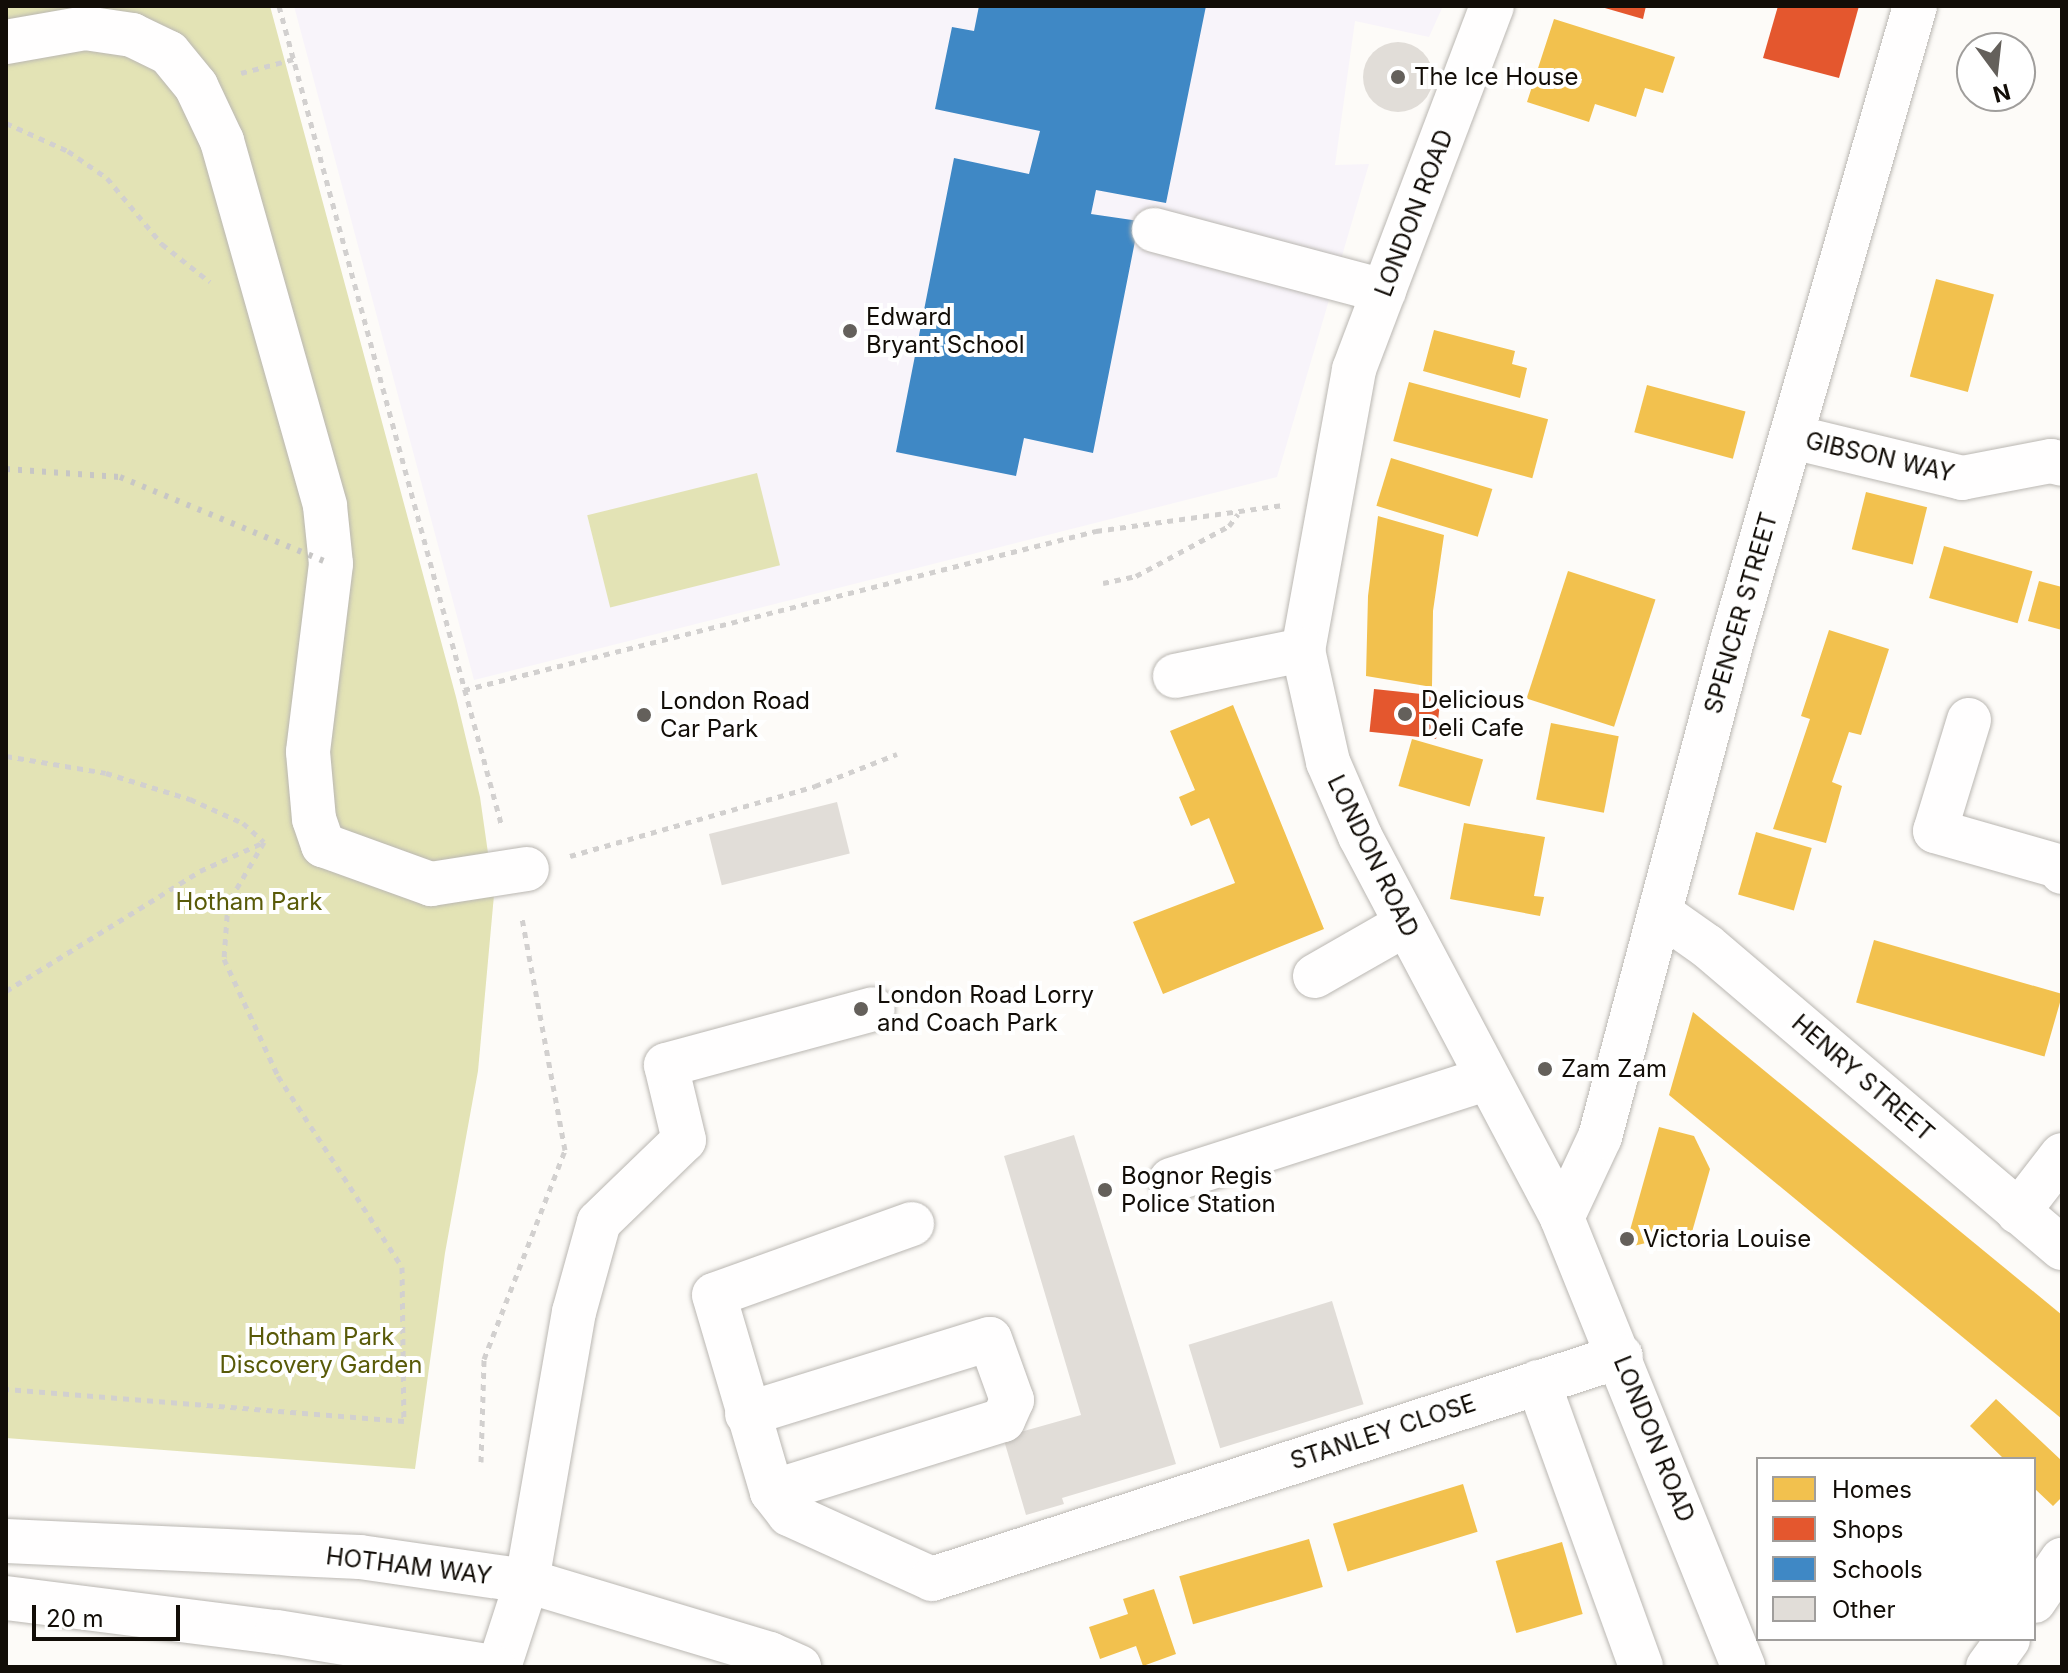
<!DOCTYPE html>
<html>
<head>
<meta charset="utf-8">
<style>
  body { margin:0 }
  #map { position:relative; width:2068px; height:1673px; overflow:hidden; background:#fdfbf8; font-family:Inter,sans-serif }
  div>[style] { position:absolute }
  .education>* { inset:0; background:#f8f4fa }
  .green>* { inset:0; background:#e3e3b5; transform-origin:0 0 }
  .homes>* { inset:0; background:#f2c14e; transform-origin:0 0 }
  .shops>* { inset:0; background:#e4572e; transform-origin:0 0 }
  .schools>* { inset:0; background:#3f88c5 }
  .building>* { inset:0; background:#e1ddd8; transform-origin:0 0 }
  .round { border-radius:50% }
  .path>* { height:5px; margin-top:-2.5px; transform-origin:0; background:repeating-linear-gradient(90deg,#d2d0cf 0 6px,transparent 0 12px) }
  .roads { filter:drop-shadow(0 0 2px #bab7b2) drop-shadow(0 0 2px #bab7b2) }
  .minor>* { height:44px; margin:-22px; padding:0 22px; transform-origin:22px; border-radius:22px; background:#fffefe }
  .major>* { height:44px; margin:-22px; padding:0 22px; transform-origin:22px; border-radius:22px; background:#fffefe }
  .rail>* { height:6px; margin-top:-3px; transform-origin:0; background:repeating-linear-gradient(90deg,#c7c6c5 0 4px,transparent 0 12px) }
  .dots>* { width:22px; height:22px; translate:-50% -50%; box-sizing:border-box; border:4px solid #fff; border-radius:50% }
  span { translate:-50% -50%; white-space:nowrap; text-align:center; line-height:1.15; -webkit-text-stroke:8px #fff; paint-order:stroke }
  .poi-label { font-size:24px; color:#120d07 }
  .left { translate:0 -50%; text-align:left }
  .street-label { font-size:24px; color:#120d07 }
  .park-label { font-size:24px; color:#595a08 }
  .frame { position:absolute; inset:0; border:8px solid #120d07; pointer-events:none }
  .legend { position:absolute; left:1756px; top:1457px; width:280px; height:184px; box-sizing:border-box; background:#fff; border:2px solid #a09e9c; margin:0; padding:10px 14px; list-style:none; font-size:24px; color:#120d07 }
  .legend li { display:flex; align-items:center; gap:16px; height:40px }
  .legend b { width:40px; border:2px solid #a09e9c }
  .north { position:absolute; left:1956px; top:32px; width:80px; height:80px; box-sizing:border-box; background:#fff; border:2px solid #a09e9c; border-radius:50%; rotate:165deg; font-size:22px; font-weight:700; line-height:32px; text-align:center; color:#120d07 }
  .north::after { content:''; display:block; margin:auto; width:28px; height:36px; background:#64605b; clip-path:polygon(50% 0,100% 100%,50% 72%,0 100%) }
  .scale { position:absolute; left:32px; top:1605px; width:148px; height:36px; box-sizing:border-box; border:4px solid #120d07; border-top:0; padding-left:10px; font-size:24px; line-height:28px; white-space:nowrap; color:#120d07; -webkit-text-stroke:6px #fff; paint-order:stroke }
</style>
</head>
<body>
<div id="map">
  <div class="education">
    <div style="clip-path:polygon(294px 6px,1443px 6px,1429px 37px,1355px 21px,1335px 165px,1369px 164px,1277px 477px,474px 680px)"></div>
  </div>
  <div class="green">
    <div style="clip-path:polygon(6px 6px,270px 6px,456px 697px,480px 797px,494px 895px,478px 1071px,445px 1253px,415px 1469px,6px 1438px)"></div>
    <div style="left:757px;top:473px;width:95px;height:175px;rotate:76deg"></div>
  </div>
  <div class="homes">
    <div style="clip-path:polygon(1554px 19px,1675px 57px,1663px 93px,1645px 88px,1636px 117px,1595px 104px,1589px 122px,1527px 102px)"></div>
    <div style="left:1936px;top:279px;width:60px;height:101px;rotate:15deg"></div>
    <div style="clip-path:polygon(1434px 330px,1515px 351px,1512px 364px,1527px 368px,1520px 398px,1423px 371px)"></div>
    <div style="left:1409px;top:382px;width:144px;height:61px;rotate:15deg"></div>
    <div style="left:1647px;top:385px;width:102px;height:49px;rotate:15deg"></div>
    <div style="left:1391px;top:458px;width:106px;height:50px;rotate:17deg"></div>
    <div style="left:1866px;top:492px;width:63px;height:59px;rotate:14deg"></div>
    <div style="clip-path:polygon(1378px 516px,1444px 535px,1433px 611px,1432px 687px,1366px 676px,1368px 596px)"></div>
    <div style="left:1944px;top:546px;width:92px;height:54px;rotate:16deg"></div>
    <div style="left:1568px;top:571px;width:92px;height:134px;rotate:18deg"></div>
    <div style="clip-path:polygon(2039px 581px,2062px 587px,2062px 630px,2028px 621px)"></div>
    <div style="clip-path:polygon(1829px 630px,1889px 649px,1861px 735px,1849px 732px,1832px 782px,1842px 786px,1826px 843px,1773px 829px,1810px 719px,1801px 716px)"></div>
    <div style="clip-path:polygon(1233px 705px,1324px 929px,1163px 994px,1133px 922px,1235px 883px,1209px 818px,1191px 826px,1179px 797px,1195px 790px,1170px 731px)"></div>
    <div style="left:1551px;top:723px;width:69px;height:78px;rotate:11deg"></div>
    <div style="left:1412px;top:739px;width:74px;height:49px;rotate:16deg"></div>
    <div style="clip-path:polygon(1464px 823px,1545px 837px,1534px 896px,1544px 897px,1540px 916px,1450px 899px)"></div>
    <div style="left:1756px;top:832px;width:58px;height:65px;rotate:16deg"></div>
    <div style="left:1874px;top:940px;width:196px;height:65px;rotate:16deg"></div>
    <div style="clip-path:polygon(1693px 1012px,2062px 1315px,2062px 1419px,1669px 1095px)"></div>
    <div style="clip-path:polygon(1659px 1127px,1694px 1136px,1710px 1169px,1692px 1232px,1625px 1248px)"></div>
    <div style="clip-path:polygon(1996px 1399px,2062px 1461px,2062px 1497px,2053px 1506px,2034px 1488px,2034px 1459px,2004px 1459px,1970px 1426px)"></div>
    <div style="left:1463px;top:1484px;width:50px;height:136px;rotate:73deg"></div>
    <div style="left:1309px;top:1539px;width:50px;height:135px;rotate:74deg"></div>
    <div style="left:1562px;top:1542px;width:75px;height:69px;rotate:74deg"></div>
    <div style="clip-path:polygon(1154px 1589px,1176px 1654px,1143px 1666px,1136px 1646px,1100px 1659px,1089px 1627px,1128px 1614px,1123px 1599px)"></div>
  </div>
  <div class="shops">
    <div style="clip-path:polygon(1598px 6px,1646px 6px,1643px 19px)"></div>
    <div style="clip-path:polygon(1778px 6px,1859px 6px,1839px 78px,1763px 58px)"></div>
    <div style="left:1374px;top:689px;width:67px;height:43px;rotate:6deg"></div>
  </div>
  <div class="schools">
    <div style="clip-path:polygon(979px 6px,1206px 6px,1166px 203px,1096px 190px,1091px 214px,1139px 221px,1093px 453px,1024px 438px,1016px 476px,896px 452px,954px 158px,1029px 174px,1040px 131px,935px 109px,952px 27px,974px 31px)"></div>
  </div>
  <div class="building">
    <div class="round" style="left:1363px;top:42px;width:70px;height:70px"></div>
    <div style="left:837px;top:802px;width:53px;height:132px;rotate:76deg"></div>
    <div style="clip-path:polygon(1074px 1135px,1176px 1464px,1062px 1498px,1064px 1504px,1026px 1515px,1003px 1437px,1081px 1415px,1004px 1156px)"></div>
    <div style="left:1332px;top:1301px;width:108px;height:150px;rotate:73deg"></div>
  </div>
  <div class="path">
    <div style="left:279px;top:6px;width:851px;rotate:74.8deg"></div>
    <div style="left:241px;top:73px;width:55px;rotate:-14.8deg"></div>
    <div style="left:6px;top:123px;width:68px;rotate:24.3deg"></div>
    <div style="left:68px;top:151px;width:47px;rotate:34.7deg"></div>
    <div style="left:107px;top:178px;width:86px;rotate:50.2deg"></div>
    <div style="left:162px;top:244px;width:61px;rotate:38.4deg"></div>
    <div style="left:1103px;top:583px;width:34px;rotate:-12deg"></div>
    <div style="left:1136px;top:576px;width:106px;rotate:-28.3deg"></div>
    <div style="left:1229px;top:526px;width:15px;rotate:-53deg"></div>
    <div style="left:464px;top:690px;width:652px;rotate:-14.12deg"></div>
    <div style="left:1096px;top:531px;width:189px;rotate:-7.9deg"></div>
    <div style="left:6px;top:756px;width:101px;rotate:9.6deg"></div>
    <div style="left:106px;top:773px;width:88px;rotate:17.2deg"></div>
    <div style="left:190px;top:799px;width:58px;rotate:24.4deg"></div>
    <div style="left:243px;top:823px;width:28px;rotate:42deg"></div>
    <div style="left:264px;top:842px;width:71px;rotate:120.5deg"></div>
    <div style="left:228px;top:903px;width:56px;rotate:94.1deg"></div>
    <div style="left:224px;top:959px;width:129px;rotate:65.2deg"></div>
    <div style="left:278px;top:1076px;width:228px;rotate:57deg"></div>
    <div style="left:402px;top:1267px;width:154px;rotate:89.3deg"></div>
    <div style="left:404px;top:1421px;width:399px;rotate:-175.4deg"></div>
    <div style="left:570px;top:856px;width:255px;rotate:-15.9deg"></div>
    <div style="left:815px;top:786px;width:88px;rotate:-21.3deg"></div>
    <div style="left:6px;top:991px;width:228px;rotate:-31.7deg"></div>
    <div style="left:200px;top:871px;width:68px;rotate:-24.3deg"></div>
    <div style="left:481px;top:1462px;width:103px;rotate:-88.3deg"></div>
    <div style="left:484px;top:1359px;width:224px;rotate:-68.8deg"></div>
    <div style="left:565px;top:1150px;width:235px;rotate:-100.5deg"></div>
  </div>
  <div class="roads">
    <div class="minor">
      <div style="left:1492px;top:6px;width:389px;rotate:110.8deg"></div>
      <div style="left:1354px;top:370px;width:285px;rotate:100.3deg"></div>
      <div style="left:1303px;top:650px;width:115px;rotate:77.4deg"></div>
      <div style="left:1328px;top:762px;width:81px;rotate:66.6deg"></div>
      <div style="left:1360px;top:836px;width:432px;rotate:62.1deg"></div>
      <div style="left:1562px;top:1218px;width:484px;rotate:68deg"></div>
      <div style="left:6px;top:42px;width:80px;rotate:-10deg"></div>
      <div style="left:85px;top:28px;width:48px;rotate:8.5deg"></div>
      <div style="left:132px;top:35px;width:41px;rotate:25.9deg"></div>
      <div style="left:169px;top:53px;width:43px;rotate:50.7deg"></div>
      <div style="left:196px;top:86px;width:61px;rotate:64.7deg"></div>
      <div style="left:222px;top:141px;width:379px;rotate:74.2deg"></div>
      <div style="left:325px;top:506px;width:58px;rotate:84.1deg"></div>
      <div style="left:331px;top:564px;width:189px;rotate:97deg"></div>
      <div style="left:308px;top:752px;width:67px;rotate:84.9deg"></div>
      <div style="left:314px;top:819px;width:28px;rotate:71deg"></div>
      <div style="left:323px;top:845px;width:115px;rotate:19.9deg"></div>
      <div style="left:431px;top:884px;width:97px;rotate:-8.9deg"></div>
      <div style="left:1154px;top:230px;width:238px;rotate:14.9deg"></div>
      <div style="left:1793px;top:437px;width:174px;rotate:13.6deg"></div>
      <div style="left:1962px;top:478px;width:91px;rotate:-10.8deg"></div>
      <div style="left:2051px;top:461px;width:11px;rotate:15deg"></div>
      <div style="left:1175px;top:676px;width:131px;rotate:-11.5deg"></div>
      <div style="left:1969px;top:720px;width:116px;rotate:107deg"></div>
      <div style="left:1935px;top:831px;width:131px;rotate:15.9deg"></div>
      <div style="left:2061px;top:867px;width:5px;rotate:79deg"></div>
      <div style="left:1660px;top:913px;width:57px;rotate:35.1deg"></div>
      <div style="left:1707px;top:946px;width:466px;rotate:40.4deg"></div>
      <div style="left:1315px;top:976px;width:105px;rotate:-29.7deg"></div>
      <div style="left:1171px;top:1180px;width:330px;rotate:-17.8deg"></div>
      <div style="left:2018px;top:1212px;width:72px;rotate:-52.3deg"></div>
      <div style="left:1562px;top:1218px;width:89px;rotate:-64.9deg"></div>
      <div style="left:1600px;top:1137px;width:513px;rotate:-75.1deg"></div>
      <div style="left:1732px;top:641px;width:661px;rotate:-73.92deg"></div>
      <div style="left:912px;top:1224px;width:210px;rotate:160.3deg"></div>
      <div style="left:714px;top:1295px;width:205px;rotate:73.6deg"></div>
      <div style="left:772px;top:1492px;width:28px;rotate:52deg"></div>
      <div style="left:789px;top:1514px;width:157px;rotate:24.4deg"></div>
      <div style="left:932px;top:1579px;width:724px;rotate:-17.93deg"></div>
      <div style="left:1538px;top:1382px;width:303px;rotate:70.1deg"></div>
      <div style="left:747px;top:1414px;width:254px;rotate:-17.2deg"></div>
      <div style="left:990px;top:1339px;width:65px;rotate:70.2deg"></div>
      <div style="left:1012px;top:1400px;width:22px;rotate:114deg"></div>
      <div style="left:1003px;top:1420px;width:242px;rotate:162.7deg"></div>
      <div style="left:2034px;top:1601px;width:50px;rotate:-55.7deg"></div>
      <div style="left:499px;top:1667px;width:90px;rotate:-72deg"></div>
      <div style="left:527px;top:1581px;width:273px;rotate:-80.1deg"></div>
      <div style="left:574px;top:1312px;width:93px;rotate:-74.5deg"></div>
      <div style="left:599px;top:1222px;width:118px;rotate:-44deg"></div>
      <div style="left:684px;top:1140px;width:77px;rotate:-103.5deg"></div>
      <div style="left:666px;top:1065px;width:214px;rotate:-15.1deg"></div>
      <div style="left:1988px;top:1667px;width:34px;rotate:-54deg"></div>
    </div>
    <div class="major">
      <div style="left:6px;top:1541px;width:354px;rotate:2.6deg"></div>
      <div style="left:360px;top:1557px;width:169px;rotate:8.2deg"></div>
      <div style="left:527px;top:1581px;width:254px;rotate:16.7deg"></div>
      <div style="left:770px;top:1654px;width:32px;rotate:24deg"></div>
      <div style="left:6px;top:1598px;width:273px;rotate:7.2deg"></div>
      <div style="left:277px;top:1632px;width:220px;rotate:9.2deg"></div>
    </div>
  </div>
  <div class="rail">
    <div style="left:6px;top:469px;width:114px;rotate:4deg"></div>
    <div style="left:120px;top:477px;width:228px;rotate:22.4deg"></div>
  </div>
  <div class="dots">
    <div style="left:1398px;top:77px;background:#64605b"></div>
    <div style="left:850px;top:331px;background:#64605b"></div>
    <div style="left:1405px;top:714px;background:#64605b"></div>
    <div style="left:644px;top:715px;background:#64605b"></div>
    <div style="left:861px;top:1009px;background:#64605b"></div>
    <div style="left:1545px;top:1069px;background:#64605b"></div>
    <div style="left:1105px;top:1190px;background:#64605b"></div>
    <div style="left:1627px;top:1239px;background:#64605b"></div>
  </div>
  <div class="poi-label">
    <span class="left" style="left:1414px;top:77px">The Ice House</span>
    <span class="left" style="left:866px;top:331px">Edward<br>Bryant School</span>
    <span class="left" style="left:1421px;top:714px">Delicious<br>Deli Cafe</span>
    <span class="left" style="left:660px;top:715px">London Road<br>Car Park</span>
    <span class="left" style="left:877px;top:1009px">London Road Lorry<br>and Coach Park</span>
    <span class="left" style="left:1561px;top:1069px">Zam Zam</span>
    <span class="left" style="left:1121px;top:1190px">Bognor Regis<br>Police Station</span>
    <span class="left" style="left:1643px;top:1239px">Victoria Louise</span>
  </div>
  <div class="street-label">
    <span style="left:1414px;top:213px;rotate:-69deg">LONDON ROAD</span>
    <span style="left:1880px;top:457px;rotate:13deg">GIBSON WAY</span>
    <span style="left:1741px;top:613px;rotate:-74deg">SPENCER STREET</span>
    <span style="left:1373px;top:856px;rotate:64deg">LONDON ROAD</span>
    <span style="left:1863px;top:1078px;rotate:41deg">HENRY STREET</span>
    <span style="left:1383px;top:1432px;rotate:-18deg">STANLEY CLOSE</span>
    <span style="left:1654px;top:1439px;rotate:68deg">LONDON ROAD</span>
    <span style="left:409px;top:1566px;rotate:7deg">HOTHAM WAY</span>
  </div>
  <div class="park-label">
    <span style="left:249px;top:902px">Hotham Park</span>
    <span style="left:321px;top:1351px">Hotham Park<br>Discovery Garden</span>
  </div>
  <div class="frame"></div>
  <ul class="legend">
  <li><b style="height:22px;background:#f2c14e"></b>Homes</li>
  <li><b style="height:22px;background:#e4572e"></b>Shops</li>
  <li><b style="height:22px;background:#3f88c5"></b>Schools</li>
  <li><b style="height:22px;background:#e1ddd8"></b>Other</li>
  </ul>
  <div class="north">N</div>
  <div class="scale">20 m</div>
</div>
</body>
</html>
